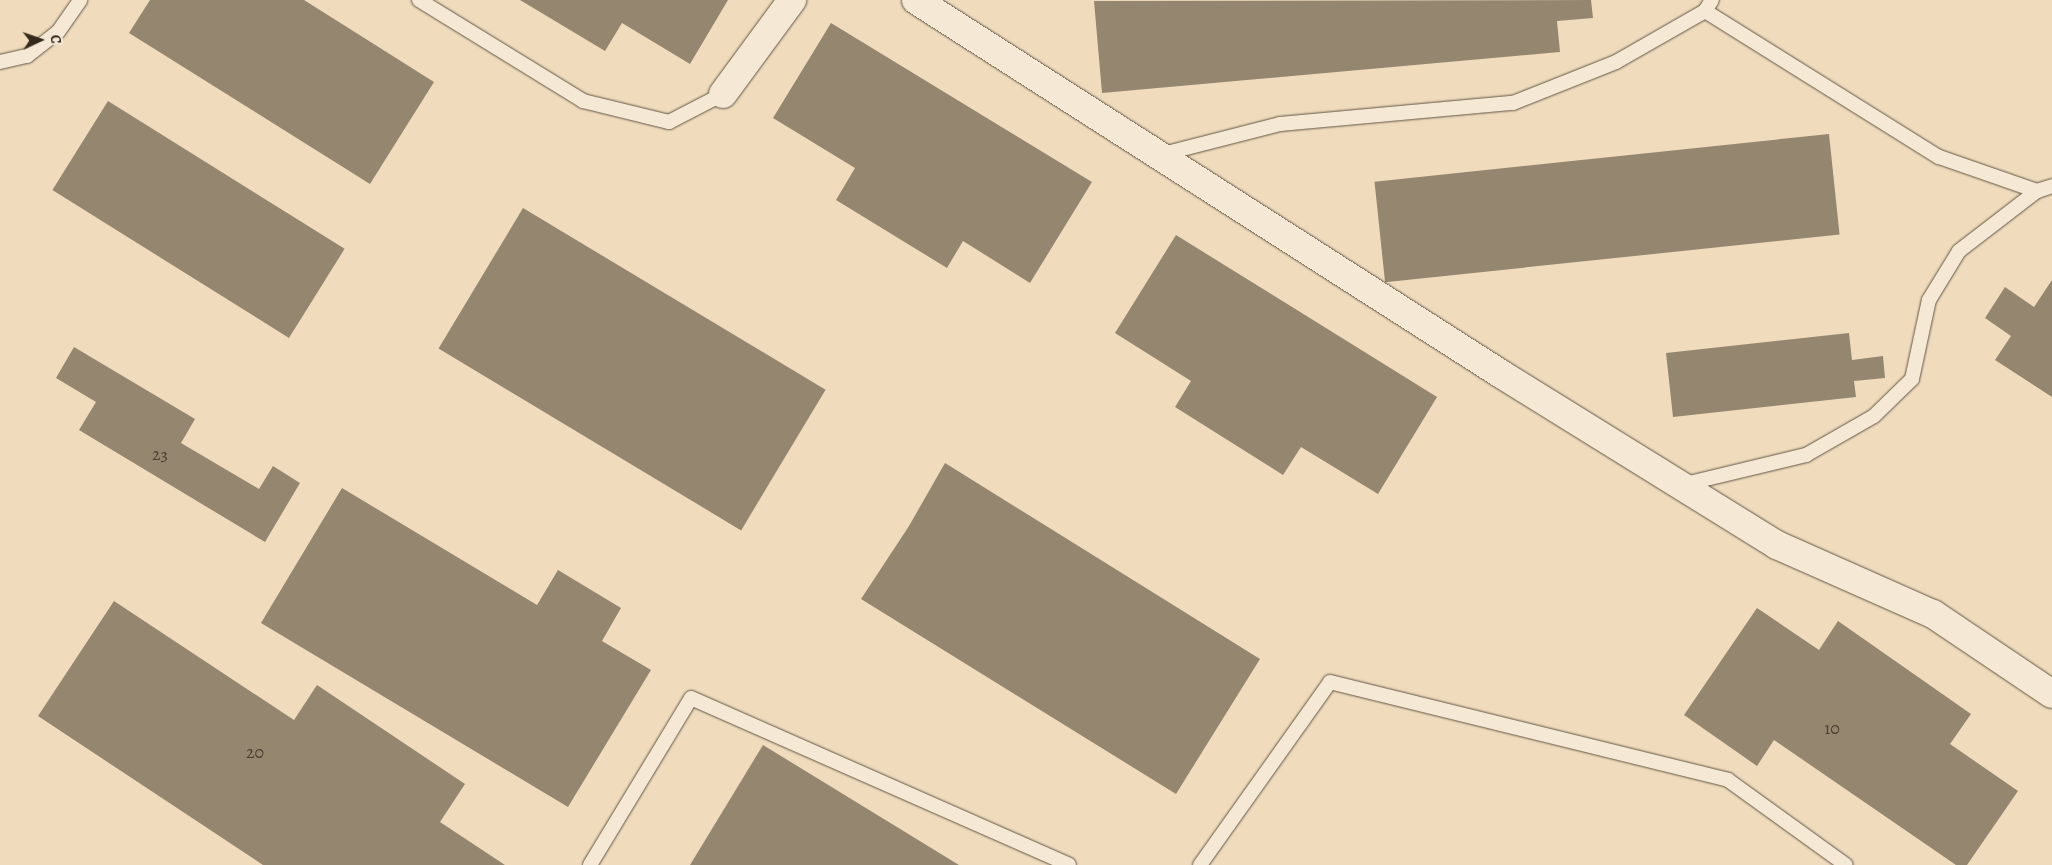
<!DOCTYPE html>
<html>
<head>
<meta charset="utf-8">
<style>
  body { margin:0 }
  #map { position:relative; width:2052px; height:865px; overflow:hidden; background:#f0dcbd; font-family:Alegreya,serif }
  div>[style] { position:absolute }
  .building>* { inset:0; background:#958670; transform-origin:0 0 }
  .roads { filter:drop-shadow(0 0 1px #625645) drop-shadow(0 0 1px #625645) }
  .service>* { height:14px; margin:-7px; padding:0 7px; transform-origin:7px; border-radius:7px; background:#f5e8d4 }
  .minor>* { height:28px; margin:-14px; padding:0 14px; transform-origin:14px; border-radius:14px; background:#f5e8d4 }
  span { translate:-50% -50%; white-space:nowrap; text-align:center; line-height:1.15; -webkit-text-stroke:4px #f5e8d4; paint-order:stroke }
  .number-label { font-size:18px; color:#4c4032 }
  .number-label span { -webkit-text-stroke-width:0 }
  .north { position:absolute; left:15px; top:15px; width:50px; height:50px; -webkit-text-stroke:4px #f5e8d4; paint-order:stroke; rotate:87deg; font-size:14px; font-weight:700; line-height:20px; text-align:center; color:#33291d }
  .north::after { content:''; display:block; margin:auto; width:18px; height:22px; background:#33291d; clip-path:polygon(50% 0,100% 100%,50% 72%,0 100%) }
</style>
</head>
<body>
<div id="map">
  <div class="building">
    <div style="clip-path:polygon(150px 0,304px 0,434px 82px,370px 184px,129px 33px)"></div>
    <div style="clip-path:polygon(520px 0,728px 0,690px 64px,622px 23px,605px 51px)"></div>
    <div style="clip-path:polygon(1591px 0,1593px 18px,1557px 21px,1560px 52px,1102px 93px,1094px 1px)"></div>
    <div style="clip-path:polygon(831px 23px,1092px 182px,1030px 283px,963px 241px,947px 268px,836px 200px,855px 168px,773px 118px)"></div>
    <div style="left:108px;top:101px;width:279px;height:105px;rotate:32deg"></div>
    <div style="left:1829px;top:134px;width:101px;height:457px;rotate:84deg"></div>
    <div style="left:523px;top:208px;width:353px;height:164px;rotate:31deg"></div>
    <div style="clip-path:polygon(1176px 235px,1437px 397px,1378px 494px,1301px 447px,1283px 475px,1175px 407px,1191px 381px,1115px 333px)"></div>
    <div style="clip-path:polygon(2052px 280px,2052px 397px,1995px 360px,2011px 336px,1985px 318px,2005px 287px,2034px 307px)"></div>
    <div style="clip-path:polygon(1849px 333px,1852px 360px,1883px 356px,1885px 378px,1854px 381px,1856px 397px,1673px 417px,1666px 353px)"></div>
    <div style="clip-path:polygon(74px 347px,195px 419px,181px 443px,259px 489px,273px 466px,300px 483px,265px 542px,79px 430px,96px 402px,56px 378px)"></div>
    <div style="clip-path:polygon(945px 463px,1260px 659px,1176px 794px,861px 599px,909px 526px)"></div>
    <div style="clip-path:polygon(342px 488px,537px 605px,558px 570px,621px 608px,602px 641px,651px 670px,568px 807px,261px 623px)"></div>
    <div style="clip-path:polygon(114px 601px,294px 720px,317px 685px,465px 784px,440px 822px,505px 865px,263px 865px,38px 716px)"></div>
    <div style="clip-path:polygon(1757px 608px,1819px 650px,1838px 621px,1971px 714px,1950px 744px,2018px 791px,1967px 865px,1956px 865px,1774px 740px,1757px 766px,1684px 715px)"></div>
    <div style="clip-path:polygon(763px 745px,959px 865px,690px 865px)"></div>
  </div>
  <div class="roads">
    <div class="service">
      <div style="left:419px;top:0;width:193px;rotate:31.6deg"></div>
      <div style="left:583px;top:101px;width:89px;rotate:13.7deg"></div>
      <div style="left:669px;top:122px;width:61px;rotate:-27.4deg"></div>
      <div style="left:1705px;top:11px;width:276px;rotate:32deg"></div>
      <div style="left:1939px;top:157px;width:104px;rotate:19.1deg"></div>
      <div style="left:0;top:62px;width:28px;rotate:-13deg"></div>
      <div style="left:27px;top:56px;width:39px;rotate:-38deg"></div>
      <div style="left:58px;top:32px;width:39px;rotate:-55deg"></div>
      <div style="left:1159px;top:155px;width:125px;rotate:-14.4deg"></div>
      <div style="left:1280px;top:124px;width:234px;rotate:-5.2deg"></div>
      <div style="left:1513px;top:103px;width:111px;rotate:-21.7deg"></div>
      <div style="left:1616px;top:62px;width:103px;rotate:-29.8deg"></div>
      <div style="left:1705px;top:11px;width:13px;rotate:-58deg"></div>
      <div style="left:1681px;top:485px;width:129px;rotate:-13.5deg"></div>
      <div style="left:1806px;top:455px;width:78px;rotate:-29.8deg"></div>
      <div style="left:1874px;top:416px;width:53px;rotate:-44.2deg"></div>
      <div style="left:1912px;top:379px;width:81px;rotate:-77.9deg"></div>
      <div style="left:1929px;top:300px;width:57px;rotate:-58.5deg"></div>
      <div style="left:1959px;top:251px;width:98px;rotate:-37.6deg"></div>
      <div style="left:2037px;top:191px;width:16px;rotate:-18deg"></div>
      <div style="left:590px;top:865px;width:195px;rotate:-58.8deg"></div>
      <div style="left:691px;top:698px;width:413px;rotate:23.8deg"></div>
      <div style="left:1200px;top:865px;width:224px;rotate:-54.6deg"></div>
      <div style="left:1330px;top:682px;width:410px;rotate:13.8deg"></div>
      <div style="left:1728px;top:780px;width:145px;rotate:35.8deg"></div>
    </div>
    <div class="minor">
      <div style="left:916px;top:0;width:694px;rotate:32.59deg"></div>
      <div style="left:1501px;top:374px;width:325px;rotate:31.8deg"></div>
      <div style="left:1777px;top:545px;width:171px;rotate:23.9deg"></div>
      <div style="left:1933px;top:614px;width:143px;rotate:33.9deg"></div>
      <div style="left:723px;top:94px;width:117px;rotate:-53.7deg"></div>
    </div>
  </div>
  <div class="number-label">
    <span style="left:160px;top:454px">23</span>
    <span style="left:1832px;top:728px">10</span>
    <span style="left:255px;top:752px">20</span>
  </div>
  <div class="north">С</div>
</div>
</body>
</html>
